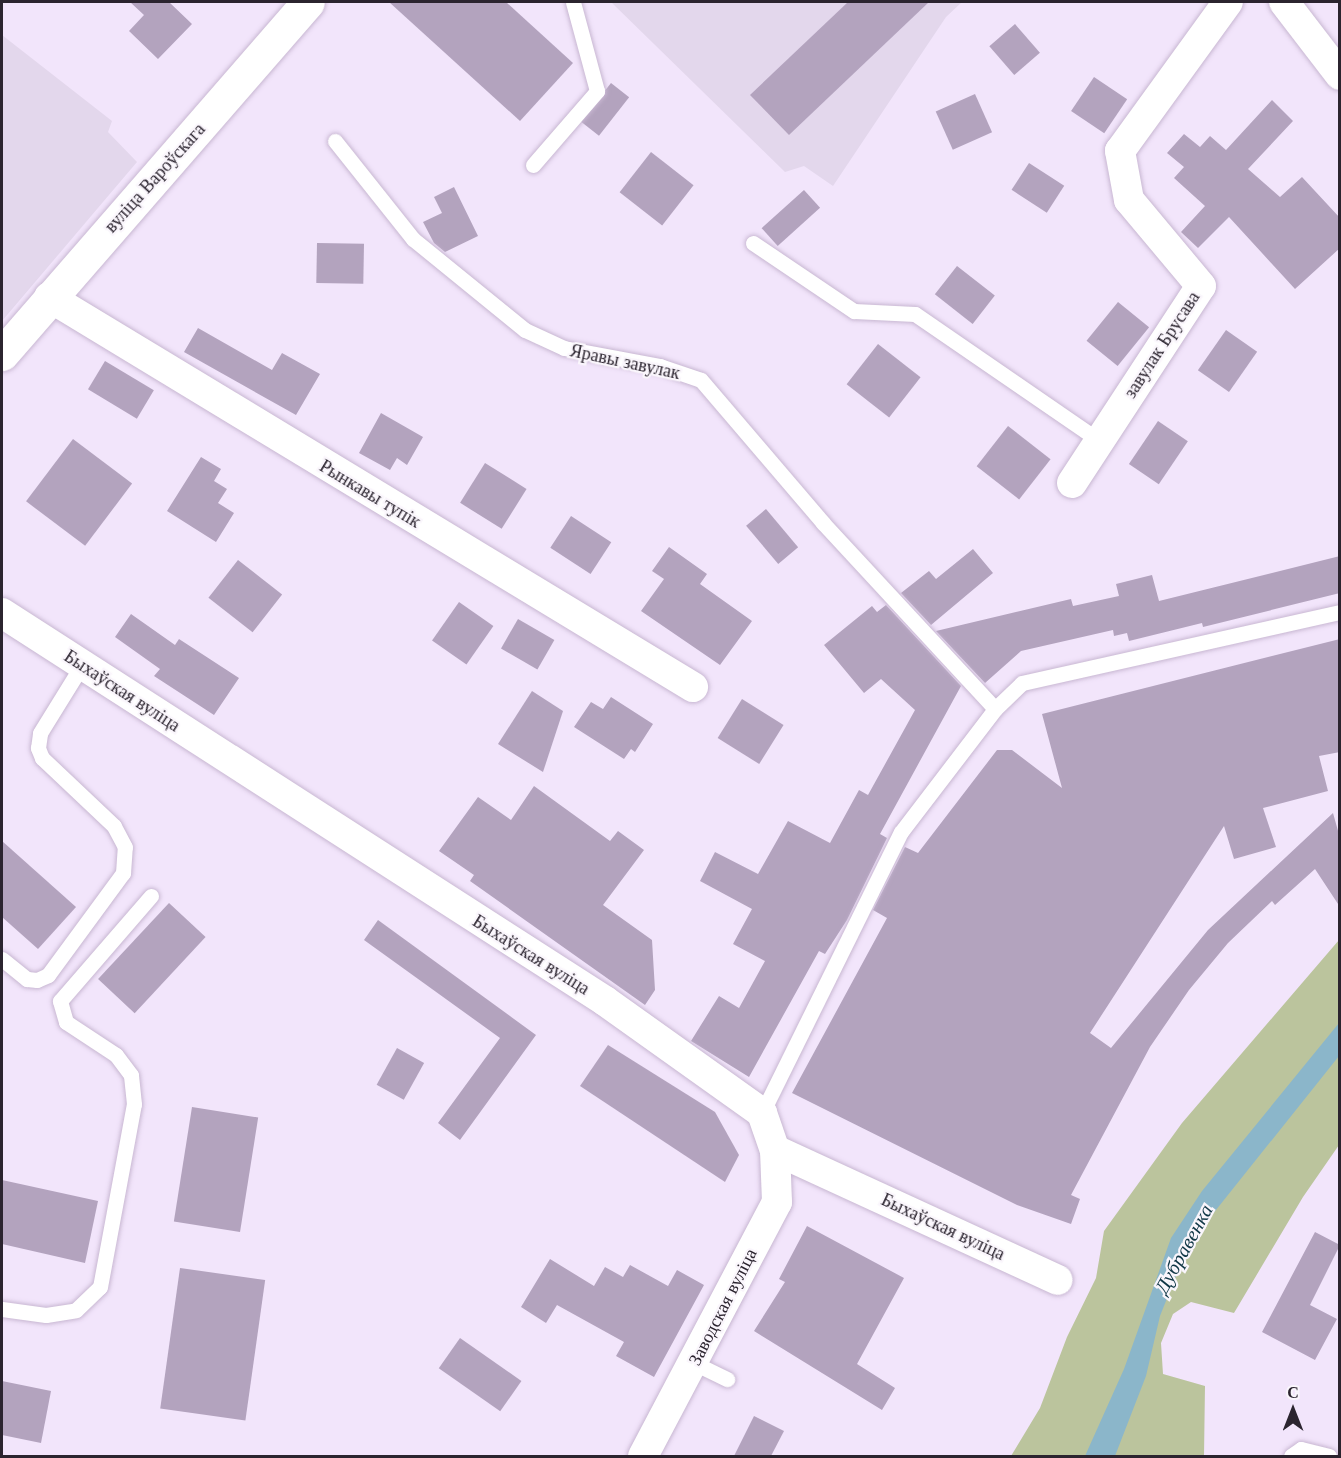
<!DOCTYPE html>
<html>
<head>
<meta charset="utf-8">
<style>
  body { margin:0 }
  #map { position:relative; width:1341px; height:1458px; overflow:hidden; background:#f2e5fb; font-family:"Libre Baskerville",serif }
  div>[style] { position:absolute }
  .education>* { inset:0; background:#e3d7ec }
  .green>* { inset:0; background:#bbc49d }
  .water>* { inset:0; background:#8bb6ca }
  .building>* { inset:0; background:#b3a3be; transform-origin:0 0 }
  .roads { filter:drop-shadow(0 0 2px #c8b7d2) drop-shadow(0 0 2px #c8b7d2) }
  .service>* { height:15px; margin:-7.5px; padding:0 7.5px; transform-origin:7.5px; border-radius:7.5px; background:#fff }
  .minor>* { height:30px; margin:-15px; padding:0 15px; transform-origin:15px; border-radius:15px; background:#fff }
  .tertiary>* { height:33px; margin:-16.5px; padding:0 16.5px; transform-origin:16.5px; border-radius:16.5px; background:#fff }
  span { translate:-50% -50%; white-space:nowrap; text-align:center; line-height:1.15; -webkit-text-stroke:4.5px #faf6fc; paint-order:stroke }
  .street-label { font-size:18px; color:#2b242f }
  .water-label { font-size:20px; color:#0f3645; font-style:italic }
  .frame { position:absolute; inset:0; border:3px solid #2b242f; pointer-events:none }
  .north { position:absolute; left:1263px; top:1380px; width:60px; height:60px; -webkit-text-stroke:4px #faf6fc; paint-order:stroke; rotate:0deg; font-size:16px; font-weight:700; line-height:24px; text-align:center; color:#2b242f }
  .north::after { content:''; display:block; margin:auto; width:21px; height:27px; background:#2b242f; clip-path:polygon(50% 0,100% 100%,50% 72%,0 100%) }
</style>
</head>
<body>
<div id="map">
  <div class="education">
    <div style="clip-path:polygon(611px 2px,962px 2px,946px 17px,833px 186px,804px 166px,785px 172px)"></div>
    <div style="clip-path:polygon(2px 35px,112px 121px,108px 132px,137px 162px,2px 321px)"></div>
  </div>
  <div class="green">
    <div style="clip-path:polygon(1339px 940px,1339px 1145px,1303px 1197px,1234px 1313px,1191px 1302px,1173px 1314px,1161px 1343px,1163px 1374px,1205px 1386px,1204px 1456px,1011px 1456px,1040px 1408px,1067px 1337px,1096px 1278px,1104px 1231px,1182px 1123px)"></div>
  </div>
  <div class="water">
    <div style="clip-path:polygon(1339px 1023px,1339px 1056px,1204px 1225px,1184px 1256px,1160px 1316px,1146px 1376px,1115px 1456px,1085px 1456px,1124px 1369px,1171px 1238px,1202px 1191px)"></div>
  </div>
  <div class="building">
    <div style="clip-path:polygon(130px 2px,169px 2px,192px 24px,158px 59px,129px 31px,144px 15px)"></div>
    <div style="clip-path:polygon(389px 2px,506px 2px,573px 63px,520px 121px)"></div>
    <div style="clip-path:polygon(848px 2px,929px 2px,789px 135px,750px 95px)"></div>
    <div style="left:1015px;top:24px;width:38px;height:34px;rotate:49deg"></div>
    <div style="left:1094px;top:77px;width:40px;height:41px;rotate:34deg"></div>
    <div style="left:611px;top:83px;width:23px;height:49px;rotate:38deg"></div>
    <div style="left:975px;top:94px;width:42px;height:43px;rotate:66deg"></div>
    <div style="clip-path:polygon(1272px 100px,1293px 121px,1248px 169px,1280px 197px,1302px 177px,1340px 218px,1340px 248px,1295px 289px,1229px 217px,1198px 248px,1181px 232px,1205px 206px,1174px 178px,1184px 167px,1167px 153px,1184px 134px,1200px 147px,1210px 136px,1226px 150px)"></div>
    <div style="left:651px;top:152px;width:54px;height:51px;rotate:38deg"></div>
    <div style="left:1029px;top:163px;width:42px;height:32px;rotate:33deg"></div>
    <div style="clip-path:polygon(454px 187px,478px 236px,445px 252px,434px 243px,423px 222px,442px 213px,434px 197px)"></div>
    <div style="left:804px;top:190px;width:24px;height:57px;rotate:48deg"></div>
    <div style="left:317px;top:243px;width:47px;height:40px;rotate:1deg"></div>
    <div style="left:957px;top:266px;width:48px;height:36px;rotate:38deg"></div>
    <div style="left:1118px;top:302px;width:40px;height:50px;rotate:39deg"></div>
    <div style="clip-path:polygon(198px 328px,272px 370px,282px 353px,320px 374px,296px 415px,184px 352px)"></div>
    <div style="left:1226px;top:330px;width:38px;height:49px;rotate:35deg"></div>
    <div style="left:878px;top:344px;width:54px;height:51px;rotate:38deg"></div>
    <div style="left:105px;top:361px;width:57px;height:33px;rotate:31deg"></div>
    <div style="clip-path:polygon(381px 413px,423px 437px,407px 465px,397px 458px,390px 470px,359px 453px)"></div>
    <div style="left:1158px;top:421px;width:36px;height:52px;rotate:34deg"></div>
    <div style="left:1008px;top:426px;width:54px;height:51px;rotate:38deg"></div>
    <div style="left:73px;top:439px;width:74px;height:78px;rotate:37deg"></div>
    <div style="clip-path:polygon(201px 457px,221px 469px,214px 481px,227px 489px,218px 503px,234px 513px,216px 542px,167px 511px)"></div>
    <div style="left:485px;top:463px;width:49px;height:47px;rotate:32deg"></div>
    <div style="left:766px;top:509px;width:50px;height:26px;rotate:50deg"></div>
    <div style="left:571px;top:516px;width:48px;height:38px;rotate:33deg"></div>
    <div style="clip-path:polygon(669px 547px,707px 574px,700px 584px,752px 621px,720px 665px,641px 611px,664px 579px,652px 571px)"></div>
    <div style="clip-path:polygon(973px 549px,993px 573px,931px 625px,901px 593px,929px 571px,936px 579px)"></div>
    <div style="clip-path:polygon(1340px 556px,1340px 593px,1203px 627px,1202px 623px,1129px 641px,1127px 633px,1114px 636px,1113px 630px,1021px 651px,985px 683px,936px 631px,1071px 599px,1073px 606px,1119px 596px,1116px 584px,1152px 575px,1159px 601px)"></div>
    <div style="left:238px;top:560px;width:56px;height:48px;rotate:38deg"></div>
    <div style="left:459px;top:602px;width:42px;height:47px;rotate:35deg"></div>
    <div style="clip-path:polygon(886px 605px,961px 686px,880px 834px,887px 838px,847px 920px,825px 954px,819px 951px,749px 1077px,691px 1041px,719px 996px,739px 1008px,765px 961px,733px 944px,752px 909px,700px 881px,715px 852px,758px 874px,788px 821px,830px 843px,859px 790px,868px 795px,915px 710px,881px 679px,864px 693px,824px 645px,872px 606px,877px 612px)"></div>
    <div style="clip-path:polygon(131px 614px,175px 645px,179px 639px,239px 678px,214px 715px,154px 676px,160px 669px,115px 637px)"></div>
    <div style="left:518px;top:619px;width:42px;height:34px;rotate:30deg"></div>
    <div style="clip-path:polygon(1340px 639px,1340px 752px,1319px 756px,1328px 791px,1263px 808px,1276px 847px,1234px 859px,1224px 826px,1090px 1033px,1111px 1048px,1208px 930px,1333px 813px,1340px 838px,1340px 907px,1315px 869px,1275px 905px,1272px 901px,1228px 943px,1189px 990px,1150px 1047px,1071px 1195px,1080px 1199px,1071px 1224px,1017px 1205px,792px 1093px,887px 918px,873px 910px,905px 847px,918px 853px,997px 750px,1012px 750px,1062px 788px,1042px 714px)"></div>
    <div style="clip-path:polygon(532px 691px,563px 711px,543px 772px,498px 744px)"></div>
    <div style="clip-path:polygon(611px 697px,653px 724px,635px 752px,631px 749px,624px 759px,574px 727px,591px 702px,603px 709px)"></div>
    <div style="left:742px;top:699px;width:49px;height:46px;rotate:32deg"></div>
    <div style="clip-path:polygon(534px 786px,610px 841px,618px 831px,644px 850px,603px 905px,652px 940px,655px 990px,645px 1005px,470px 881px,474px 875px,439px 851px,478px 797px,511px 820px)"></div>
    <div style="clip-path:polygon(2px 841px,76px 907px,38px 949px,2px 917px)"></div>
    <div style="left:169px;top:903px;width:50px;height:104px;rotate:43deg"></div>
    <div style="clip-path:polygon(378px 920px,536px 1035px,460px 1140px,438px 1123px,500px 1038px,364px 940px)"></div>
    <div style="clip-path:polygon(608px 1045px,715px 1112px,739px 1155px,725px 1182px,580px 1086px)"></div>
    <div style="left:397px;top:1048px;width:31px;height:42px;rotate:29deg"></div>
    <div style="left:192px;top:1107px;width:67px;height:116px;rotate:9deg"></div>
    <div style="clip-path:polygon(2px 1180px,98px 1201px,85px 1263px,2px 1244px)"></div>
    <div style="clip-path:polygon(807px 1226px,904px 1278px,857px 1364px,895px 1388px,882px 1410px,754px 1331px,785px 1282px,779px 1279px)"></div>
    <div style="clip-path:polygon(1315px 1232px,1340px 1245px,1310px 1305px,1337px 1319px,1315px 1360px,1262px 1332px)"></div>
    <div style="clip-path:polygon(550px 1259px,594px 1286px,605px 1267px,623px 1277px,630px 1265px,668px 1286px,677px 1270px,704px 1285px,654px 1377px,616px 1356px,624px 1342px,557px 1305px,546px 1323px,521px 1307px)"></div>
    <div style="left:180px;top:1268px;width:86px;height:142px;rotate:8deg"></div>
    <div style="left:460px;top:1338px;width:75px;height:37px;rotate:35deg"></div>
    <div style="clip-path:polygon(2px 1381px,51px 1391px,41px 1443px,2px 1435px)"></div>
    <div style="clip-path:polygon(754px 1416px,784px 1431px,771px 1456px,734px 1456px)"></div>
  </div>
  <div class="roads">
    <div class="service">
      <div style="left:335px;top:141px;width:125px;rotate:51.5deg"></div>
      <div style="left:413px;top:239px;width:144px;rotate:39.1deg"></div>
      <div style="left:525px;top:330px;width:43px;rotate:24.8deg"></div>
      <div style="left:564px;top:348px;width:98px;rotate:10.6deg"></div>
      <div style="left:660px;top:366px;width:43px;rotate:18.9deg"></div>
      <div style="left:701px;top:380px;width:188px;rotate:49.5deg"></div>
      <div style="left:823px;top:523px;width:253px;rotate:47.2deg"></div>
      <div style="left:533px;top:165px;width:98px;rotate:-49.1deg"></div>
      <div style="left:597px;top:91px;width:92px;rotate:-105.1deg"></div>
      <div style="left:753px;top:243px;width:122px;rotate:34deg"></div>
      <div style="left:854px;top:311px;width:61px;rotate:2.8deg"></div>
      <div style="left:915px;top:314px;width:224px;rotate:34.5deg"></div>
      <div style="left:2px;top:959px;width:32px;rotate:39deg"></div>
      <div style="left:27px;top:979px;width:10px;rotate:6deg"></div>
      <div style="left:37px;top:980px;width:12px;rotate:-24deg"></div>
      <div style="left:48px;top:975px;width:127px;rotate:-53.7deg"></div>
      <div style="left:123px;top:873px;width:26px;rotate:-86deg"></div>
      <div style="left:125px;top:847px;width:24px;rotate:-118deg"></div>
      <div style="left:114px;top:826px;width:99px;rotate:-136.6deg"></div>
      <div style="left:42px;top:758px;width:11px;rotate:-112deg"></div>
      <div style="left:38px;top:748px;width:15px;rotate:-82deg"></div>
      <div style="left:40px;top:733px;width:80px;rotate:-58.3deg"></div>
      <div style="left:762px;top:1113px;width:313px;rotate:-63.7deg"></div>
      <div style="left:901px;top:832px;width:155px;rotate:-52.6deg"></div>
      <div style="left:995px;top:709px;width:37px;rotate:-44deg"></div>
      <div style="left:1022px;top:683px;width:326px;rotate:-12.6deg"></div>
      <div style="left:2px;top:1309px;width:44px;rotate:7.8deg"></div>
      <div style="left:46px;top:1315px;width:30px;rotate:-9deg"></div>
      <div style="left:76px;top:1310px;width:33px;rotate:-44deg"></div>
      <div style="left:100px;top:1287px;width:186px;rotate:-79.5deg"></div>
      <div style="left:134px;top:1104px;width:29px;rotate:-96deg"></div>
      <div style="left:131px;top:1075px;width:25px;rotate:-127deg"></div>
      <div style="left:116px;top:1055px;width:60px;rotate:-146.6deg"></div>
      <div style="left:66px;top:1022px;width:22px;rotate:-106deg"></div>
      <div style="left:60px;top:1001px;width:139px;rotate:-49.1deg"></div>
      <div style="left:694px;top:1363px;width:37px;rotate:26deg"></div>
      <div style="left:1291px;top:1456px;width:12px;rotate:-35deg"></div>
      <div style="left:1301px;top:1449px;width:29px;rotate:14deg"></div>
    </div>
    <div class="minor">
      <div style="left:1284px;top:2px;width:92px;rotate:52.5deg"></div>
      <div style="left:49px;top:297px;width:753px;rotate:31.2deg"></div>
      <div style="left:1072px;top:483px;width:235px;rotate:-56.8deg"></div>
      <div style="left:1201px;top:286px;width:112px;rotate:-129.9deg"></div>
      <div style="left:1129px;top:200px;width:50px;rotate:-100.4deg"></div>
      <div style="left:1120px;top:151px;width:184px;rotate:-54.1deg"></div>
      <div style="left:2px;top:613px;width:717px;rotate:32.76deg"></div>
      <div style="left:605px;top:1001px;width:193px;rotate:35.5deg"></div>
      <div style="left:762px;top:1113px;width:39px;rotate:71deg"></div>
      <div style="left:775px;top:1150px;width:52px;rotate:87.8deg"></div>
      <div style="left:777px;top:1202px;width:287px;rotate:117.8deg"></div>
      <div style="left:775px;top:1150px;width:311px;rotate:24.7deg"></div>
    </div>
    <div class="tertiary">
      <div style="left:2px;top:354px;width:466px;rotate:-49deg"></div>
    </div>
  </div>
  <div class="street-label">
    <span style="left:155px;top:178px;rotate:-48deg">вуліца Вароўскага</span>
    <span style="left:1162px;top:345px;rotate:-57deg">завулак Брусава</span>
    <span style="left:625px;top:362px;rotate:12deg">Яравы завулак</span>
    <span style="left:370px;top:494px;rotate:31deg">Рынкавы тупік</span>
    <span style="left:122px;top:691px;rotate:33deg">Быхаўская вуліца</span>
    <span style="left:531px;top:955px;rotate:32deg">Быхаўская вуліца</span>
    <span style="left:943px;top:1227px;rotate:25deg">Быхаўская вуліца</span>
    <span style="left:723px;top:1307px;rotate:-63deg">Заводская вуліца</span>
  </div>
  <div class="water-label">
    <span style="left:1184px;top:1249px;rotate:-61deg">Дубравенка</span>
  </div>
  <div class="frame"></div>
  <div class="north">С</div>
</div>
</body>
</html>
